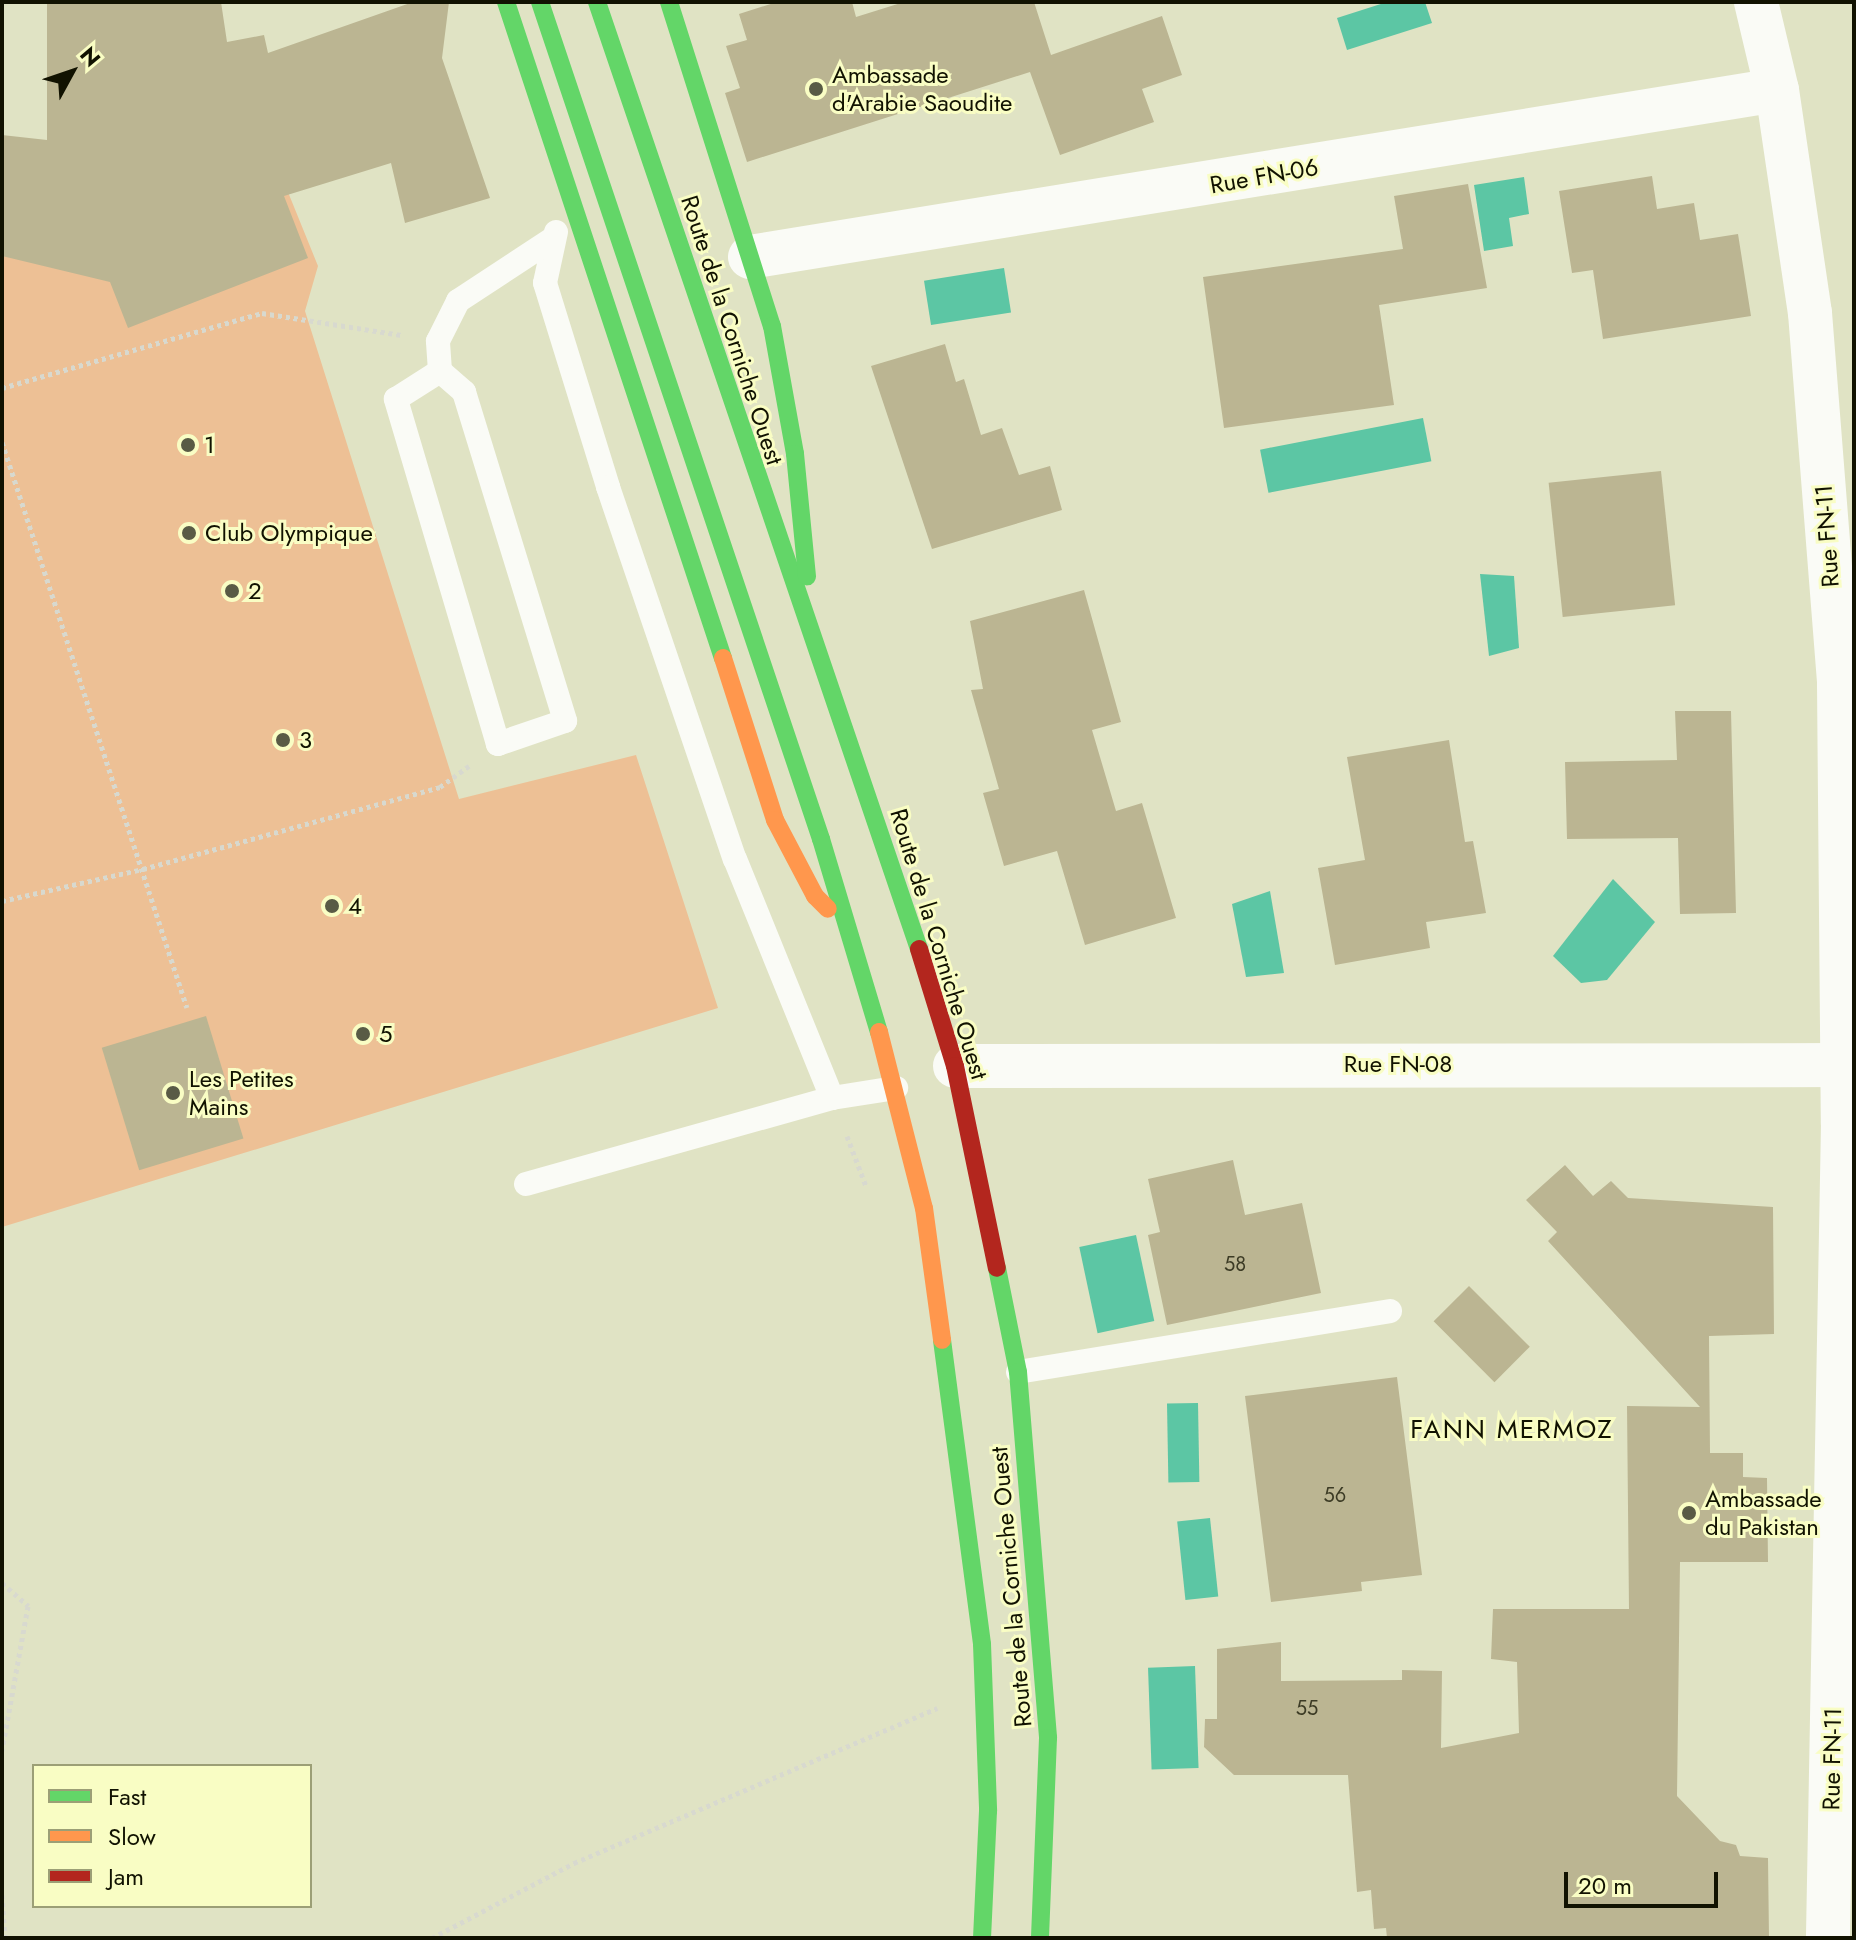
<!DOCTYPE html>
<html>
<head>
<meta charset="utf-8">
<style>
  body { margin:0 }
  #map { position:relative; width:1856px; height:1940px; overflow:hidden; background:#e0e3c4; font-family:Jost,sans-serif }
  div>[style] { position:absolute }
  .green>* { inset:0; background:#edc095 }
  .water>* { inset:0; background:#5cc6a4; transform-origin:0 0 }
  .building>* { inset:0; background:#bbb592; transform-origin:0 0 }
  .path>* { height:5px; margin-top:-2.5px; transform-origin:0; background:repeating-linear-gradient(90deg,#d8d9cf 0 4px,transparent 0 8px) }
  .lane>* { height:24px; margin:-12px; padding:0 12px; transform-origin:12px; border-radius:12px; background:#fafbf6 }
  .street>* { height:44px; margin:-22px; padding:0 22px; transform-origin:22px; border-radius:22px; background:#fafbf6 }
  .fast>* { height:18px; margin:-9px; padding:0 9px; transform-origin:9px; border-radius:9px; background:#63d668 }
  .slow>* { height:18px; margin:-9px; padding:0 9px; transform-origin:9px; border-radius:9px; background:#ff974d }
  .jam>* { height:18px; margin:-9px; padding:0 9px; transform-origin:9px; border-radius:9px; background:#b3261e }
  .dots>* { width:22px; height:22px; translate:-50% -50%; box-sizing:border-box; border:4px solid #f9fdc4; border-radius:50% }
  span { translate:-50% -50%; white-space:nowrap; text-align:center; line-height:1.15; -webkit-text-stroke:6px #f9fdc4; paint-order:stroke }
  .number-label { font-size:20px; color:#3c3b25 }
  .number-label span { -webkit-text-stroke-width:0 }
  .poi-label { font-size:24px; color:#111201 }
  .left { translate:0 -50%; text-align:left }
  .street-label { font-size:24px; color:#111201 }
  .neighbourhood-label { font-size:26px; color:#111201; letter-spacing:2px }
  .frame { position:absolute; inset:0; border:4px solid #111201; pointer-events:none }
  .legend { position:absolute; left:32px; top:1764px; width:280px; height:144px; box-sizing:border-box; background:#f9fdc4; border:2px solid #9c9f76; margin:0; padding:10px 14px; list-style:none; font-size:24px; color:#111201 }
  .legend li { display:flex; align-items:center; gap:16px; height:40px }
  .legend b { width:40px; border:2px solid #9c9f76 }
  .north { position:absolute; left:32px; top:32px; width:80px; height:80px; -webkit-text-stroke:6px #f9fdc4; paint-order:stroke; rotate:50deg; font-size:22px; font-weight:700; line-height:32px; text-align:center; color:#111201 }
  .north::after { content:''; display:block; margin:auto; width:28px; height:36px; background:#111201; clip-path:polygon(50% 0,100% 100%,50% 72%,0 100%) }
  .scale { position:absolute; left:1564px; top:1872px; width:154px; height:36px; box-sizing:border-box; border:4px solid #111201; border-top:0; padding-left:10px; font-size:24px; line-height:28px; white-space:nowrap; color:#111201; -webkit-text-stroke:6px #f9fdc4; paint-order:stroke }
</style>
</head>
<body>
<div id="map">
  <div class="green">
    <div style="clip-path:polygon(262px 128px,318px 266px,305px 311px,459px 799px,636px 755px,718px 1008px,2px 1227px,2px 191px)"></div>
  </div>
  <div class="water">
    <div style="clip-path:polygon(1387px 2px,1425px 2px,1432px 23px,1347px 50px,1337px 18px)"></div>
    <div style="clip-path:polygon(1524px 177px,1529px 214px,1509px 218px,1513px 246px,1484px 251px,1474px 185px)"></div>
    <div style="left:1004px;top:268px;width:45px;height:81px;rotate:81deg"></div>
    <div style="left:1423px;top:418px;width:44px;height:166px;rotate:79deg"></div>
    <div style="clip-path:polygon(1480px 574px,1514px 576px,1519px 648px,1489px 656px)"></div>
    <div style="clip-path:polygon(1613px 879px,1655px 922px,1607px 980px,1581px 983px,1553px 956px)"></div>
    <div style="clip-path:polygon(1270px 891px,1284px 973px,1246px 977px,1232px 904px)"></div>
    <div style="left:1136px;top:1235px;width:88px;height:58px;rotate:78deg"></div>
    <div style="left:1198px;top:1403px;width:79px;height:31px;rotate:89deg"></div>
    <div style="left:1210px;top:1518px;width:79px;height:33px;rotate:84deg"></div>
    <div style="left:1195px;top:1666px;width:102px;height:47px;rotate:88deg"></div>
  </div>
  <div class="building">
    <div style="clip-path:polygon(47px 2px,221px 2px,227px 42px,264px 35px,268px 53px,413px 2px,449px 2px,442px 58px,490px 198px,405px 223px,391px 163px,284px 196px,308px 258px,128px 328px,110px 282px,2px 256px,2px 135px,47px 140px)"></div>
    <div style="clip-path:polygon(777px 2px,852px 2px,856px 17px,904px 2px,1034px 2px,1051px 55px,1162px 16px,1182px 75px,1142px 89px,1154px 122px,1060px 155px,1030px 72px,747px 162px,725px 93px,740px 88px,726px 46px,747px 40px,739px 14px)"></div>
    <div style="clip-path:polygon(1652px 176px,1657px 209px,1694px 203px,1700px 240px,1738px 234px,1751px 316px,1603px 339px,1593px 270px,1572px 273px,1559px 191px)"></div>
    <div style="clip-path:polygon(1468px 184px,1487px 288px,1379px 305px,1394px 405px,1224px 428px,1203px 277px,1403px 249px,1394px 196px)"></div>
    <div style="clip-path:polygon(945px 344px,956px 382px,964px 379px,981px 435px,1002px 428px,1019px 475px,1050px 466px,1062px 510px,932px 549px,871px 366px)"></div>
    <div style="left:1661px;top:471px;width:135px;height:113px;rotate:84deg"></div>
    <div style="clip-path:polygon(1084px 590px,1121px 722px,1092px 730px,1116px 811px,1142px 803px,1176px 918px,1085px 945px,1057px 851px,1004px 866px,983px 793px,999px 789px,971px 690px,983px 689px,970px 621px)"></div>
    <div style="clip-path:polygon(1675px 711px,1731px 711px,1736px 913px,1680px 914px,1678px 838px,1567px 839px,1565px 762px,1677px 760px)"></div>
    <div style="clip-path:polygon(1449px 740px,1465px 842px,1473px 841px,1486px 913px,1426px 922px,1430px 948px,1335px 965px,1318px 868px,1365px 860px,1347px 757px)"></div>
    <div style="left:206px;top:1016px;width:128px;height:109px;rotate:73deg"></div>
    <div style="clip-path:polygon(1233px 1160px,1245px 1215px,1302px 1203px,1321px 1293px,1167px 1325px,1148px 1235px,1160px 1232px,1148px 1179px)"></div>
    <div style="clip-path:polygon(1565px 1165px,1593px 1196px,1611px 1181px,1628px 1198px,1773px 1207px,1774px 1334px,1709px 1336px,1710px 1453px,1743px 1453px,1743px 1477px,1767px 1478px,1768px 1562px,1680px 1562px,1677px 1796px,1720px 1841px,1736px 1845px,1740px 1856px,1768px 1858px,1769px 1938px,1387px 1938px,1386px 1928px,1374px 1929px,1371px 1890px,1357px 1892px,1348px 1775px,1234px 1775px,1204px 1747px,1205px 1719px,1217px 1719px,1217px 1649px,1281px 1642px,1281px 1681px,1402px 1680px,1402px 1670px,1442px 1671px,1441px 1748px,1519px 1733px,1517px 1662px,1491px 1659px,1493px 1609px,1629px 1609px,1627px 1406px,1700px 1407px,1548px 1241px,1557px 1232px,1526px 1200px)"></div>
    <div style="left:1469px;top:1286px;width:86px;height:50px;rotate:45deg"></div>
    <div style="clip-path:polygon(1397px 1377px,1422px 1575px,1361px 1582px,1362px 1591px,1271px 1602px,1245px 1396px)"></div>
  </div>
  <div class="path">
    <div style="left:2px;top:388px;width:271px;rotate:-16.1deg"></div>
    <div style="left:262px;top:313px;width:141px;rotate:9deg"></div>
    <div style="left:2px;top:442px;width:595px;rotate:71.9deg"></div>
    <div style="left:2px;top:901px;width:145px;rotate:-12.8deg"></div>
    <div style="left:143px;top:869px;width:308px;rotate:-15.4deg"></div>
    <div style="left:440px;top:787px;width:36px;rotate:-36deg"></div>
    <div style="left:847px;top:1136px;width:53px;rotate:69.2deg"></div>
    <div style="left:2px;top:1583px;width:35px;rotate:41deg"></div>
    <div style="left:28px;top:1606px;width:147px;rotate:100.2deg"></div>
    <div style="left:2px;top:1895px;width:43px;rotate:86deg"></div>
    <div style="left:432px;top:1938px;width:161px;rotate:-27.8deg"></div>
    <div style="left:574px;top:1863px;width:395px;rotate:-23.1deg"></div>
  </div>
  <div class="lane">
    <div style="left:556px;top:232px;width:52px;rotate:102.2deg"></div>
    <div style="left:545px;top:283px;width:214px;rotate:72.8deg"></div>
    <div style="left:608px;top:487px;width:393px;rotate:71.2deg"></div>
    <div style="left:735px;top:859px;width:258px;rotate:67.9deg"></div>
    <div style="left:440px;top:371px;width:32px;rotate:41deg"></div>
    <div style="left:464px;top:392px;width:344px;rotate:72.9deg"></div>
    <div style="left:565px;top:721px;width:71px;rotate:161.1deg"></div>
    <div style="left:498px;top:744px;width:360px;rotate:-106.5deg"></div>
    <div style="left:396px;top:399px;width:52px;rotate:-32.5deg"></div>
    <div style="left:440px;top:371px;width:30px;rotate:-94deg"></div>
    <div style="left:438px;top:341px;width:45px;rotate:-63.4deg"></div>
    <div style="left:458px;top:301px;width:111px;rotate:-33.3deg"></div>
    <div style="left:526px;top:1184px;width:318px;rotate:-15.7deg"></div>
    <div style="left:832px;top:1098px;width:65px;rotate:-8.9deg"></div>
    <div style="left:1018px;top:1372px;width:377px;rotate:-9.3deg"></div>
  </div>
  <div class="street">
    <div style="left:1756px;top:2px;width:90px;rotate:76.6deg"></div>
    <div style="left:1777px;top:90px;width:225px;rotate:81.6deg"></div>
    <div style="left:1810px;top:313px;width:372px;rotate:85.5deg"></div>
    <div style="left:1839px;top:684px;width:440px;rotate:89.5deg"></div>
    <div style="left:1843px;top:1124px;width:814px;rotate:91.06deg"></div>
    <div style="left:750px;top:257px;width:1040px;rotate:-9.24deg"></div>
    <div style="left:955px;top:1066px;width:886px;rotate:-0.06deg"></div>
  </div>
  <div class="fast">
    <div style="left:506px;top:2px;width:691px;rotate:71.7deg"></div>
    <div style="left:540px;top:2px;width:883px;rotate:71.44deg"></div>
    <div style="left:821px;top:839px;width:202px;rotate:73.3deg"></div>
    <div style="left:597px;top:2px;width:1000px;rotate:71.22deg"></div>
    <div style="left:669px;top:2px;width:340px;rotate:72.4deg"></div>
    <div style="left:772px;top:326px;width:130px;rotate:79.8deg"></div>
    <div style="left:795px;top:454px;width:123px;rotate:84.4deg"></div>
    <div style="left:997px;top:1268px;width:106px;rotate:78.6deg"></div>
    <div style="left:1018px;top:1372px;width:367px;rotate:85.3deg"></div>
    <div style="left:1048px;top:1738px;width:200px;rotate:92.3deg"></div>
    <div style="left:942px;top:1340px;width:307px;rotate:82.5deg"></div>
    <div style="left:982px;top:1644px;width:167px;rotate:87.9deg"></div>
    <div style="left:988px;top:1811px;width:127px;rotate:92.7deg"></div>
  </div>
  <div class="slow">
    <div style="left:723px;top:658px;width:170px;rotate:72.2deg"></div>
    <div style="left:775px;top:820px;width:86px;rotate:62.2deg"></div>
    <div style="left:815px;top:896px;width:18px;rotate:45deg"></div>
    <div style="left:879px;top:1032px;width:182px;rotate:75.7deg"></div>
    <div style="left:924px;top:1208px;width:133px;rotate:82.2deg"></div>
  </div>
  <div class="jam">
    <div style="left:919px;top:949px;width:122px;rotate:72.9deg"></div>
    <div style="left:955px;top:1066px;width:206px;rotate:78.3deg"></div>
  </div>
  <div class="dots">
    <div style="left:816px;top:89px;background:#595b45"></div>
    <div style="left:188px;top:445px;background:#595b45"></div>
    <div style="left:189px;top:533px;background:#595b45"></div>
    <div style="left:232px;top:591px;background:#595b45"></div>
    <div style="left:283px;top:740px;background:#595b45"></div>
    <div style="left:332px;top:906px;background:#595b45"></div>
    <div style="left:363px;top:1034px;background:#595b45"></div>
    <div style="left:173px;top:1093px;background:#595b45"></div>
    <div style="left:1689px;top:1513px;background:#595b45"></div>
  </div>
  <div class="number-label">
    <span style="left:1235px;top:1264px">58</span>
    <span style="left:1335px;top:1495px">56</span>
    <span style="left:1307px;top:1708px">55</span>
  </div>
  <div class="poi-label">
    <span class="left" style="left:832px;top:89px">Ambassade<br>d'Arabie Saoudite</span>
    <span class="left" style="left:204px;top:445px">1</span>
    <span class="left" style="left:205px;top:533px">Club Olympique</span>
    <span class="left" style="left:248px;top:591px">2</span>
    <span class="left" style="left:299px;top:740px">3</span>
    <span class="left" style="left:348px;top:906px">4</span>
    <span class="left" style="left:379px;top:1034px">5</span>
    <span class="left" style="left:189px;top:1093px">Les Petites<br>Mains</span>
    <span class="left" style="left:1705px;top:1513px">Ambassade<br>du Pakistan</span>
  </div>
  <div class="street-label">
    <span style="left:1264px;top:176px;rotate:-10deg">Rue FN-06</span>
    <span style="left:732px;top:330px;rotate:72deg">Route de la Corniche Ouest</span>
    <span style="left:1827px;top:536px;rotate:-94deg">Rue FN-11</span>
    <span style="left:939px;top:944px;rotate:73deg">Route de la Corniche Ouest</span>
    <span style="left:1398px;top:1064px">Rue FN-08</span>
    <span style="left:1011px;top:1587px;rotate:-95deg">Route de la Corniche Ouest</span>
    <span style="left:1832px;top:1759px;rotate:-89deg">Rue FN-11</span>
  </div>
  <div class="neighbourhood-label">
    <span style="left:1512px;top:1430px">FANN MERMOZ</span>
  </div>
  <div class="frame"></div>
  <ul class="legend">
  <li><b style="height:10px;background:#63d668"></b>Fast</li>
  <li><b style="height:10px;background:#ff974d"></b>Slow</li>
  <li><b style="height:10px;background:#b3261e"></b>Jam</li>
  </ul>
  <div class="north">N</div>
  <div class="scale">20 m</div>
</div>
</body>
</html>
